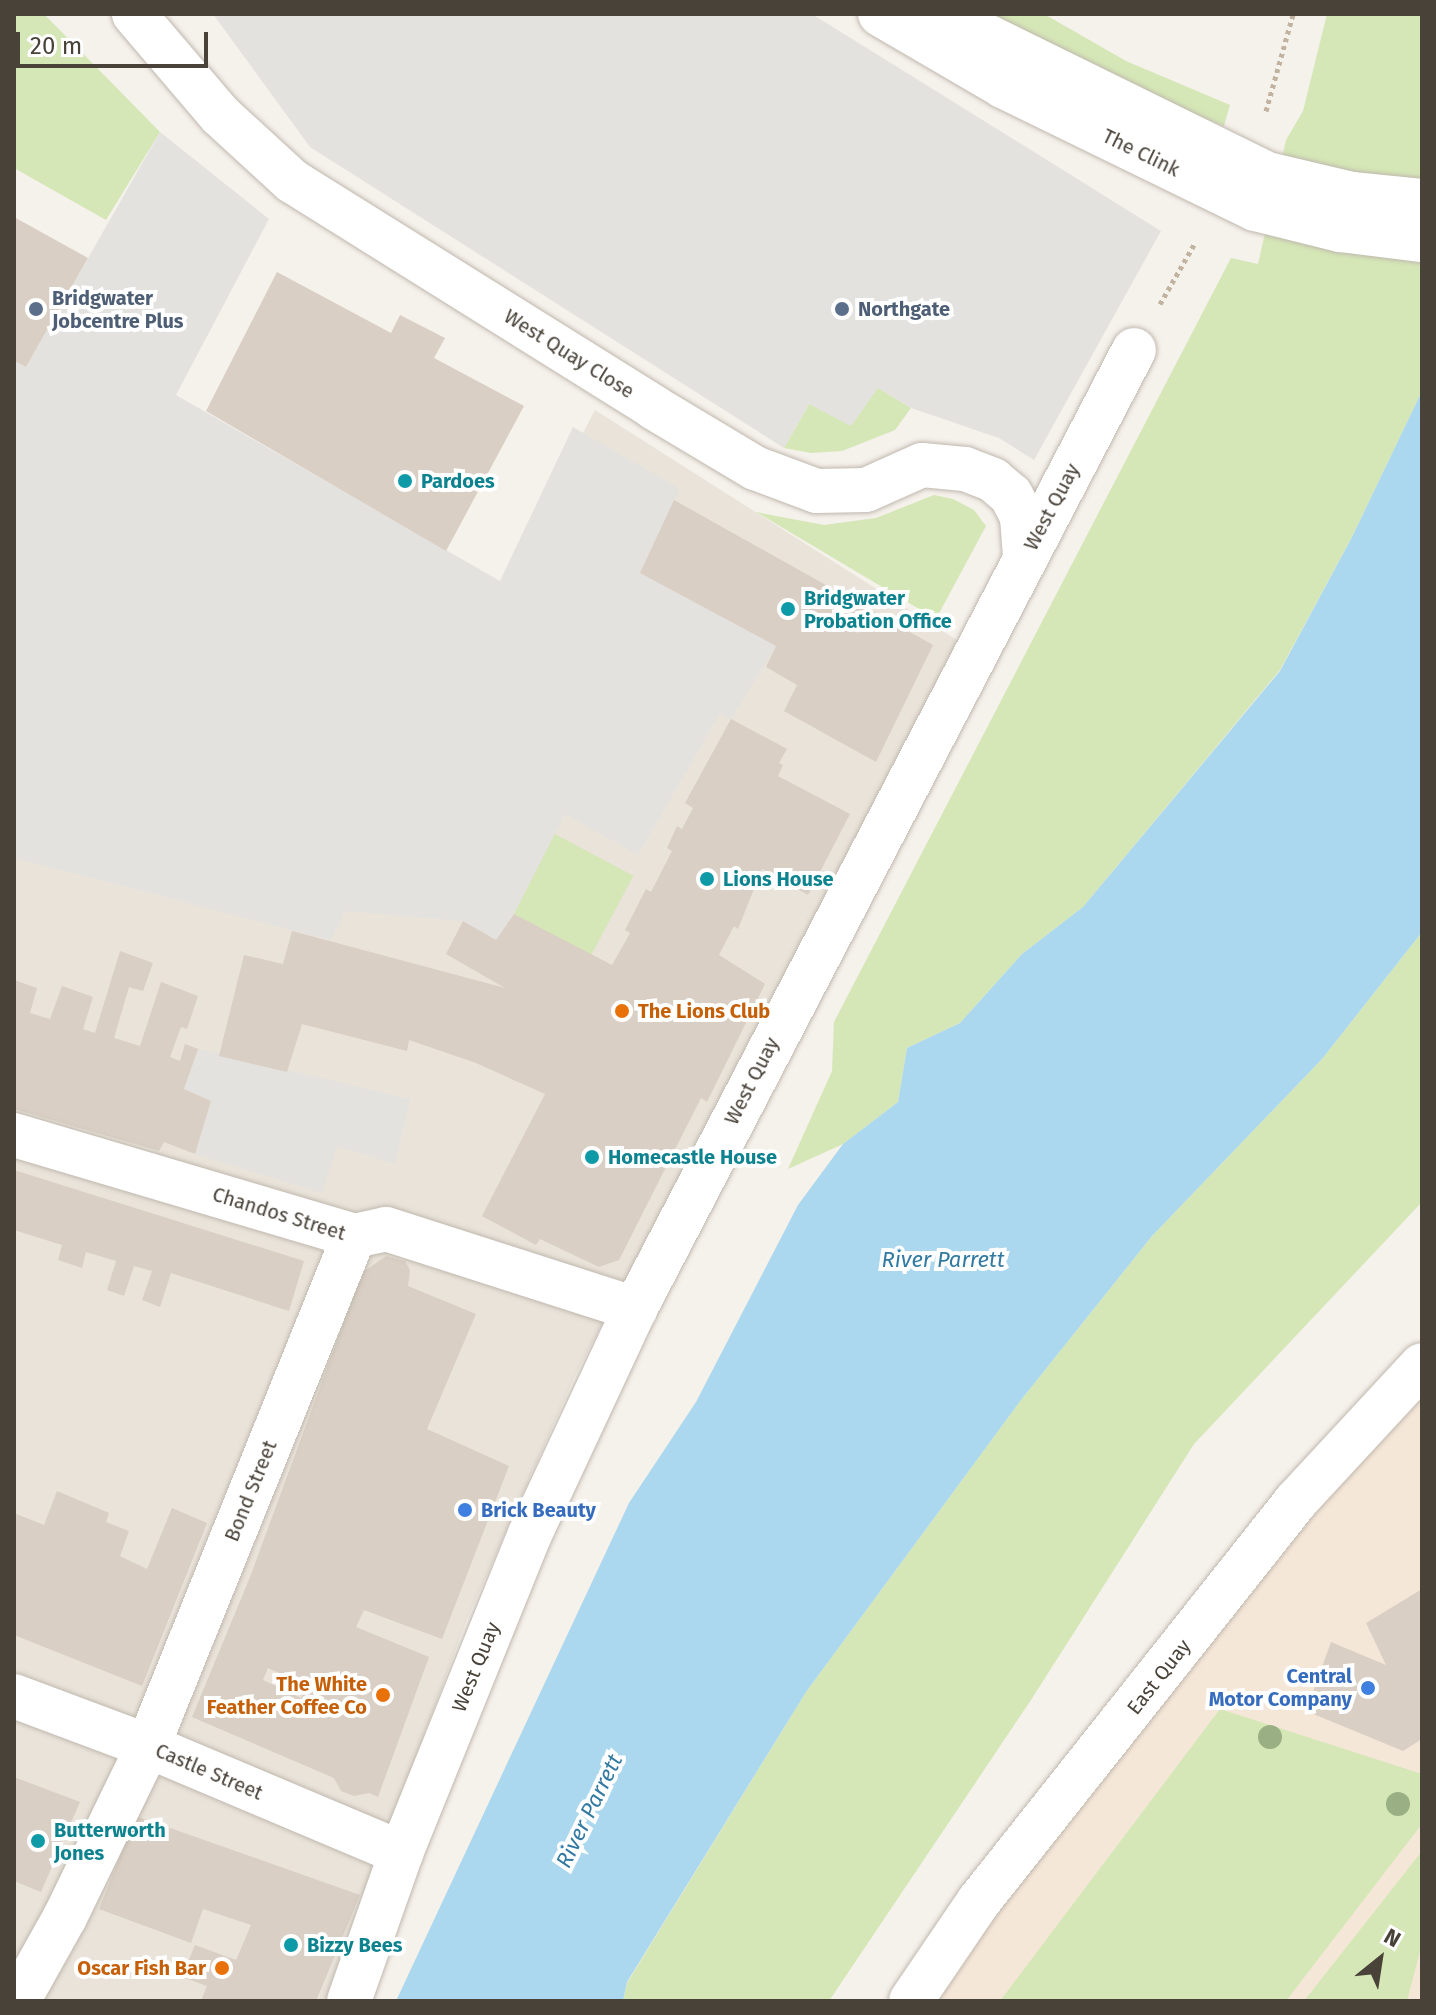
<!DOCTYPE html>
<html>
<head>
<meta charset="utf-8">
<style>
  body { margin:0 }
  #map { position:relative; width:1436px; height:2015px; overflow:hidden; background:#f5f1eb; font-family:"Fira Sans",sans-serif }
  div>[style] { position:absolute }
  .residential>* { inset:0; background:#e9e3da }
  .commercial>* { inset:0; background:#f5e7d8 }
  .green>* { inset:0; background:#d5e7b6; transform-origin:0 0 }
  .parking>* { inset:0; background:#e4e2df }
  .water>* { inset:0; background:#abd8ee }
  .building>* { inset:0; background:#d9cfc4 }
  .path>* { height:5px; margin-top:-2.5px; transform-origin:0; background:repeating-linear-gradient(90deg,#c1b3a0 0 4px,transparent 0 8px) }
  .roads { filter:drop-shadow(0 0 2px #c0b8ae) drop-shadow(0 0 2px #c0b8ae) }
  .pedestrian>* { height:44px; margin:-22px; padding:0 22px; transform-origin:22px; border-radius:22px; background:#fff }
  .minor>* { height:44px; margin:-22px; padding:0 22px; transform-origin:22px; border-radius:22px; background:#fff }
  .tertiary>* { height:44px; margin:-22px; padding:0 22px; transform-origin:22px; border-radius:22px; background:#fff }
  .trees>* { width:24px; height:24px; margin:-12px; border-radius:50%; background:#9aaf83 }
  .dots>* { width:22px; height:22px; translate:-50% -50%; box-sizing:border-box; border:4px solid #fff; border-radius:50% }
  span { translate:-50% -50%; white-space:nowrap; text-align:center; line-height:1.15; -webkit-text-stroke:8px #fff; paint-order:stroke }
  .street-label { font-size:20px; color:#494239 }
  .service-label { font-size:20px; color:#4e5e75; font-weight:700 }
  .left { translate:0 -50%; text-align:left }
  .culture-label { font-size:20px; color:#0d838f; font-weight:700 }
  .food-label { font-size:20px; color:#c56008; font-weight:700 }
  .right { translate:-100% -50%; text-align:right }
  .shop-label { font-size:20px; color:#366cbe; font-weight:700 }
  .water-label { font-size:22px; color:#327aa2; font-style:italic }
  .frame { position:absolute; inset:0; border:16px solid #494239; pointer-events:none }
  .north { position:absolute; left:1340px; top:1919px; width:80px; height:80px; -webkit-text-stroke:6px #fff; paint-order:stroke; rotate:30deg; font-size:22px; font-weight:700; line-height:32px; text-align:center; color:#494239 }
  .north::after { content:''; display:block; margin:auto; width:28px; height:36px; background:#494239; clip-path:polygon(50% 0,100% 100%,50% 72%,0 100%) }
  .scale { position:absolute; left:16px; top:32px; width:192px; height:36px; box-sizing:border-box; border:4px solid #494239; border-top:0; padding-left:10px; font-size:24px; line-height:28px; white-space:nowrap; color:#494239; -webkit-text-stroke:6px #fff; paint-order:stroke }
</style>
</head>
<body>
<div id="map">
  <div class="residential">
    <div style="clip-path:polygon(595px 410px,960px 642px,575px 1376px,465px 1624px,327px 2001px,14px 2001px,14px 850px,324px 930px)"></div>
  </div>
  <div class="commercial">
    <div style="clip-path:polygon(1422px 1365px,1422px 2001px,911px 2001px)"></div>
  </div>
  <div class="green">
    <div style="clip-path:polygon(14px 14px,44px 14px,160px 132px,106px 220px,14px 168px)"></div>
    <div style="clip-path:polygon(992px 14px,1044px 14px,1126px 61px,1230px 105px,1224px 126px,1165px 104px)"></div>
    <div style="clip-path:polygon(1327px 14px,1422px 14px,1422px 391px,1352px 537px,1280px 670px,1083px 907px,1022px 954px,960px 1023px,907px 1048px,898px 1102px,843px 1144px,788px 1169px,832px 1071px,834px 1022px,1231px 258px,1258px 264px,1286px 140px,1303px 111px)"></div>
    <div style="clip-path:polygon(877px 387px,911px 408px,895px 430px,842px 451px,811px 453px,784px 448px,809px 404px)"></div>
    <div style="clip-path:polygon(934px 495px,953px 499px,974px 510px,986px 526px,936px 619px,756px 512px,824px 525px,876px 518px)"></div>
    <div style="left:553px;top:833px;width:91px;height:90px;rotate:28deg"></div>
    <div style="clip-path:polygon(1422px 932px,1422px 1202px,1194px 1444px,1031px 1700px,829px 2001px,623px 2001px,627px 1983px,806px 1692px,1021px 1400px,1152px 1236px,1322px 1059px)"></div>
    <div style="clip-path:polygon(1220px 1709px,1422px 1774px,1422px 1824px,1286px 2001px,1000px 2001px)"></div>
    <div style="clip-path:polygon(1422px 1851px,1422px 1944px,1407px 2001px,1304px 2001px)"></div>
  </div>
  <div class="parking">
    <div style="clip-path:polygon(213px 14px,812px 14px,1161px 231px,1034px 460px,999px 438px,911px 408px,878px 388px,851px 426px,809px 404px,784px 448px,310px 147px)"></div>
    <div style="clip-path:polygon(160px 132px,269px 219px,176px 395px,500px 581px,573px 427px,680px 489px,641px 573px,776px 646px,731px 719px,720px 713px,638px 855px,565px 814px,514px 914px,496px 940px,463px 921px,345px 911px,331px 940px,14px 858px,14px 361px,26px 367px)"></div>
    <div style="clip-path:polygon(198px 1049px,410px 1099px,395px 1164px,337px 1146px,322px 1193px,195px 1154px,211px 1101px,184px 1089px)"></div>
  </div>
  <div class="water">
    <div style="clip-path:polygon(1422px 391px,1422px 932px,1322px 1059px,1152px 1236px,1021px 1400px,806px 1692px,627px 1982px,623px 2001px,396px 2001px,629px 1503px,696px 1402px,798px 1205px,843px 1144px,898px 1102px,907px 1048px,960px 1023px,1022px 954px,1083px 907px,1280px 671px,1352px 537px)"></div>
  </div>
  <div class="building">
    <div style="clip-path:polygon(14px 217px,88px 258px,26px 367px,14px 361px)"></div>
    <div style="clip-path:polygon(277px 272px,391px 333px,400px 315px,445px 338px,434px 358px,524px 406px,446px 551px,206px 411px)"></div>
    <div style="clip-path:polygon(674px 500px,933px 645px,876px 762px,784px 711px,797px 685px,766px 667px,776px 646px,640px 573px)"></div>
    <div style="clip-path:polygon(731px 719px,787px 749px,779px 763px,783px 765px,778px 776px,850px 814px,808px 895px,762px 869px,738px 929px,734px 926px,719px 955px,765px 984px,707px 1102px,701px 1098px,619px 1260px,599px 1267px,540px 1239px,536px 1245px,482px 1216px,545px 1094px,476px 1063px,409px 1040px,407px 1051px,302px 1024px,287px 1072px,219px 1056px,244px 955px,283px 964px,292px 931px,505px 988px,446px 954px,463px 921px,496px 940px,514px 914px,612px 965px,630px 933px,625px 930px,646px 889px,651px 892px,672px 851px,667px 848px,677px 826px,682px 829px,693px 808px,685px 803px)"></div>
    <div style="clip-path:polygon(120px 951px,153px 963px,143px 991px,129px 987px,114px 1038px,140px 1046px,161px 982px,198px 996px,187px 1029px,181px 1027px,170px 1057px,180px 1061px,185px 1044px,198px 1049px,184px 1089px,211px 1101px,195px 1154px,164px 1142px,159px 1151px,14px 1109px,14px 980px,37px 988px,30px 1013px,50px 1019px,62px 986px,93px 997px,83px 1029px,95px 1033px)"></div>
    <div style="clip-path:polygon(14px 1170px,304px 1261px,289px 1311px,171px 1273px,160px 1307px,142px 1300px,152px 1271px,134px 1266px,124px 1296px,107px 1290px,116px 1261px,86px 1252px,82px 1268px,58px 1260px,62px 1245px,14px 1230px)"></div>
    <div style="clip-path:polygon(evenodd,386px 1256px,405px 1261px,410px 1270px,408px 1286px,476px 1314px,427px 1429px,509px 1466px,442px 1639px,364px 1610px,356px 1627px,429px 1657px,378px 1797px,369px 1793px,354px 1796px,341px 1791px,334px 1778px,192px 1717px,250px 1577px,362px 1273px,386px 1256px,268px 1668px,306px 1685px,301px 1698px,263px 1680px,268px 1668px)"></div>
    <div style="clip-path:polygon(57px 1491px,109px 1513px,106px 1522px,129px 1531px,120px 1556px,147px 1569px,172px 1508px,207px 1523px,142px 1686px,14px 1635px,14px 1513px,44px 1525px)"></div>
    <div style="clip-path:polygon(1422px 1589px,1422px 1739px,1403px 1751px,1306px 1711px,1331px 1642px,1386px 1665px,1366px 1623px)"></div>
    <div style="clip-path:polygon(14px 1777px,80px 1802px,41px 1892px,14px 1881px)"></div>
    <div style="clip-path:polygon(136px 1816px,360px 1895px,316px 2001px,201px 2001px,207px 1986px,182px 1977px,195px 1945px,236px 1960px,251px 1925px,203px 1909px,191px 1943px,99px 1909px)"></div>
  </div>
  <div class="path">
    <div style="left:1266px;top:111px;width:101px;rotate:-74.4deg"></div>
    <div style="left:1160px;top:304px;width:70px;rotate:-60.2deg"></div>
  </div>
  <div class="roads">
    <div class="pedestrian">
      <div style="left:349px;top:2001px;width:157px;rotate:-70.6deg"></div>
    </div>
    <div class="minor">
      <div style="left:134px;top:14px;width:133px;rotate:49.6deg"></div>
      <div style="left:220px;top:115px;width:98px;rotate:42.5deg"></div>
      <div style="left:292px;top:181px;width:426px;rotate:32deg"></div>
      <div style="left:653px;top:407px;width:119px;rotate:30.9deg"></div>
      <div style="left:755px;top:468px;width:66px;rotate:20.4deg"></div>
      <div style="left:817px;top:491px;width:49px;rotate:-1.2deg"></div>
      <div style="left:866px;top:490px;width:61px;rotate:-24.1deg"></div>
      <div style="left:922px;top:465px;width:43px;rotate:5.3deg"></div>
      <div style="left:965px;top:469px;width:30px;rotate:21deg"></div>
      <div style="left:993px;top:480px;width:23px;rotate:40deg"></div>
      <div style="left:1011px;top:495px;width:25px;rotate:63deg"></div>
      <div style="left:1022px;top:517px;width:40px;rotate:85.7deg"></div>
      <div style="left:14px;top:1135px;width:355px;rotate:16.5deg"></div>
      <div style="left:354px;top:1236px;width:33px;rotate:-12deg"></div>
      <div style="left:386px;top:1229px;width:262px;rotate:17.8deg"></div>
      <div style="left:14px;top:1696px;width:143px;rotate:20.5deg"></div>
      <div style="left:148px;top:1746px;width:275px;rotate:22.9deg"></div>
      <div style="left:401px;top:1853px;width:344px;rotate:-68deg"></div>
      <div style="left:530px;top:1534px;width:248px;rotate:-65deg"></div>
      <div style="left:635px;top:1309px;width:1081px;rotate:-62.51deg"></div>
      <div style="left:18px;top:2001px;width:96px;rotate:-60.8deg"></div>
      <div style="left:65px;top:1917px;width:190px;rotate:-64.1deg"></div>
      <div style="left:148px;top:1746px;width:550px;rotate:-68.01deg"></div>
    </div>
    <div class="tertiary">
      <div style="left:880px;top:14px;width:143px;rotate:30.3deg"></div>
      <div style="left:1003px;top:86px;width:280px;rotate:26deg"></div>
      <div style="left:1255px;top:209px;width:88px;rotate:13.9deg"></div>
      <div style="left:1340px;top:230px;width:83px;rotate:7deg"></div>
      <div style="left:942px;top:14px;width:362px;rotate:26.2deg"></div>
      <div style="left:1267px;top:174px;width:87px;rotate:13.2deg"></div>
      <div style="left:1352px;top:194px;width:70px;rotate:5.7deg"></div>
      <div style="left:911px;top:2001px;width:121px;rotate:-55.8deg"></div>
      <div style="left:979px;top:1901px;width:510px;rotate:-51.6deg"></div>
      <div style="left:1296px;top:1501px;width:185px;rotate:-47.2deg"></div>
    </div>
  </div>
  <div class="trees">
    <div style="left:1270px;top:1737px"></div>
    <div style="left:1398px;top:1804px"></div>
  </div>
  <div class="dots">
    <div style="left:36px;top:309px;background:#5c6f8a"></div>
    <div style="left:842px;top:309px;background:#5c6f8a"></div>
    <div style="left:405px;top:481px;background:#0f9aa8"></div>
    <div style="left:788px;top:609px;background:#0f9aa8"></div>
    <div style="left:707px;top:879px;background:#0f9aa8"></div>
    <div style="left:622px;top:1011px;background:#e8710a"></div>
    <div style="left:592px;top:1157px;background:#0f9aa8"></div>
    <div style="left:465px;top:1510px;background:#3f7fe0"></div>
    <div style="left:1368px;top:1688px;background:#3f7fe0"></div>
    <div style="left:383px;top:1695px;background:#e8710a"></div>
    <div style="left:38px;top:1841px;background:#0f9aa8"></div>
    <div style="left:291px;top:1945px;background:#0f9aa8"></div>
    <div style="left:222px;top:1968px;background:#e8710a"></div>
  </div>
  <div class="street-label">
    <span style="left:1141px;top:153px;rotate:26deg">The Clink</span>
    <span style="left:569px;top:354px;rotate:32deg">West Quay Close</span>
    <span style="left:1052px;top:507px;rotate:-62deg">West Quay</span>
    <span style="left:752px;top:1081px;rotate:-63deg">West Quay</span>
    <span style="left:279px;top:1214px;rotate:17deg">Chandos Street</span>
    <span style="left:251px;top:1491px;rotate:-68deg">Bond Street</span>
    <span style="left:476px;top:1667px;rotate:-68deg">West Quay</span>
    <span style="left:1159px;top:1677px;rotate:-52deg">East Quay</span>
    <span style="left:209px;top:1772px;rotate:23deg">Castle Street</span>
  </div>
  <div class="service-label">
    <span class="left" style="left:52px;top:310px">Bridgwater<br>Jobcentre Plus</span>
    <span class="left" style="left:858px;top:309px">Northgate</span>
  </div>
  <div class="culture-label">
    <span class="left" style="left:421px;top:481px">Pardoes</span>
    <span class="left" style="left:804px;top:610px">Bridgwater<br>Probation Office</span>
    <span class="left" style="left:723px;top:879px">Lions House</span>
    <span class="left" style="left:608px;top:1157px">Homecastle House</span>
    <span class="left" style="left:54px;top:1842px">Butterworth<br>Jones</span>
    <span class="left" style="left:307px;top:1945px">Bizzy Bees</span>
  </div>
  <div class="food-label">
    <span class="left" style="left:638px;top:1011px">The Lions Club</span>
    <span class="right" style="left:367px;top:1696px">The White<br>Feather Coffee Co</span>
    <span class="right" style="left:206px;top:1968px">Oscar Fish Bar</span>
  </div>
  <div class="shop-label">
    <span class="left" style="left:481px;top:1510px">Brick Beauty</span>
    <span class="right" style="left:1352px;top:1688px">Central<br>Motor Company</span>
  </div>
  <div class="water-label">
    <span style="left:943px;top:1260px">River Parrett</span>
    <span style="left:589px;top:1811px;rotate:-64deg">River Parrett</span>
  </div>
  <div class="frame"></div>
  <div class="north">N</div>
  <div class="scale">20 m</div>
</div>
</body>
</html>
